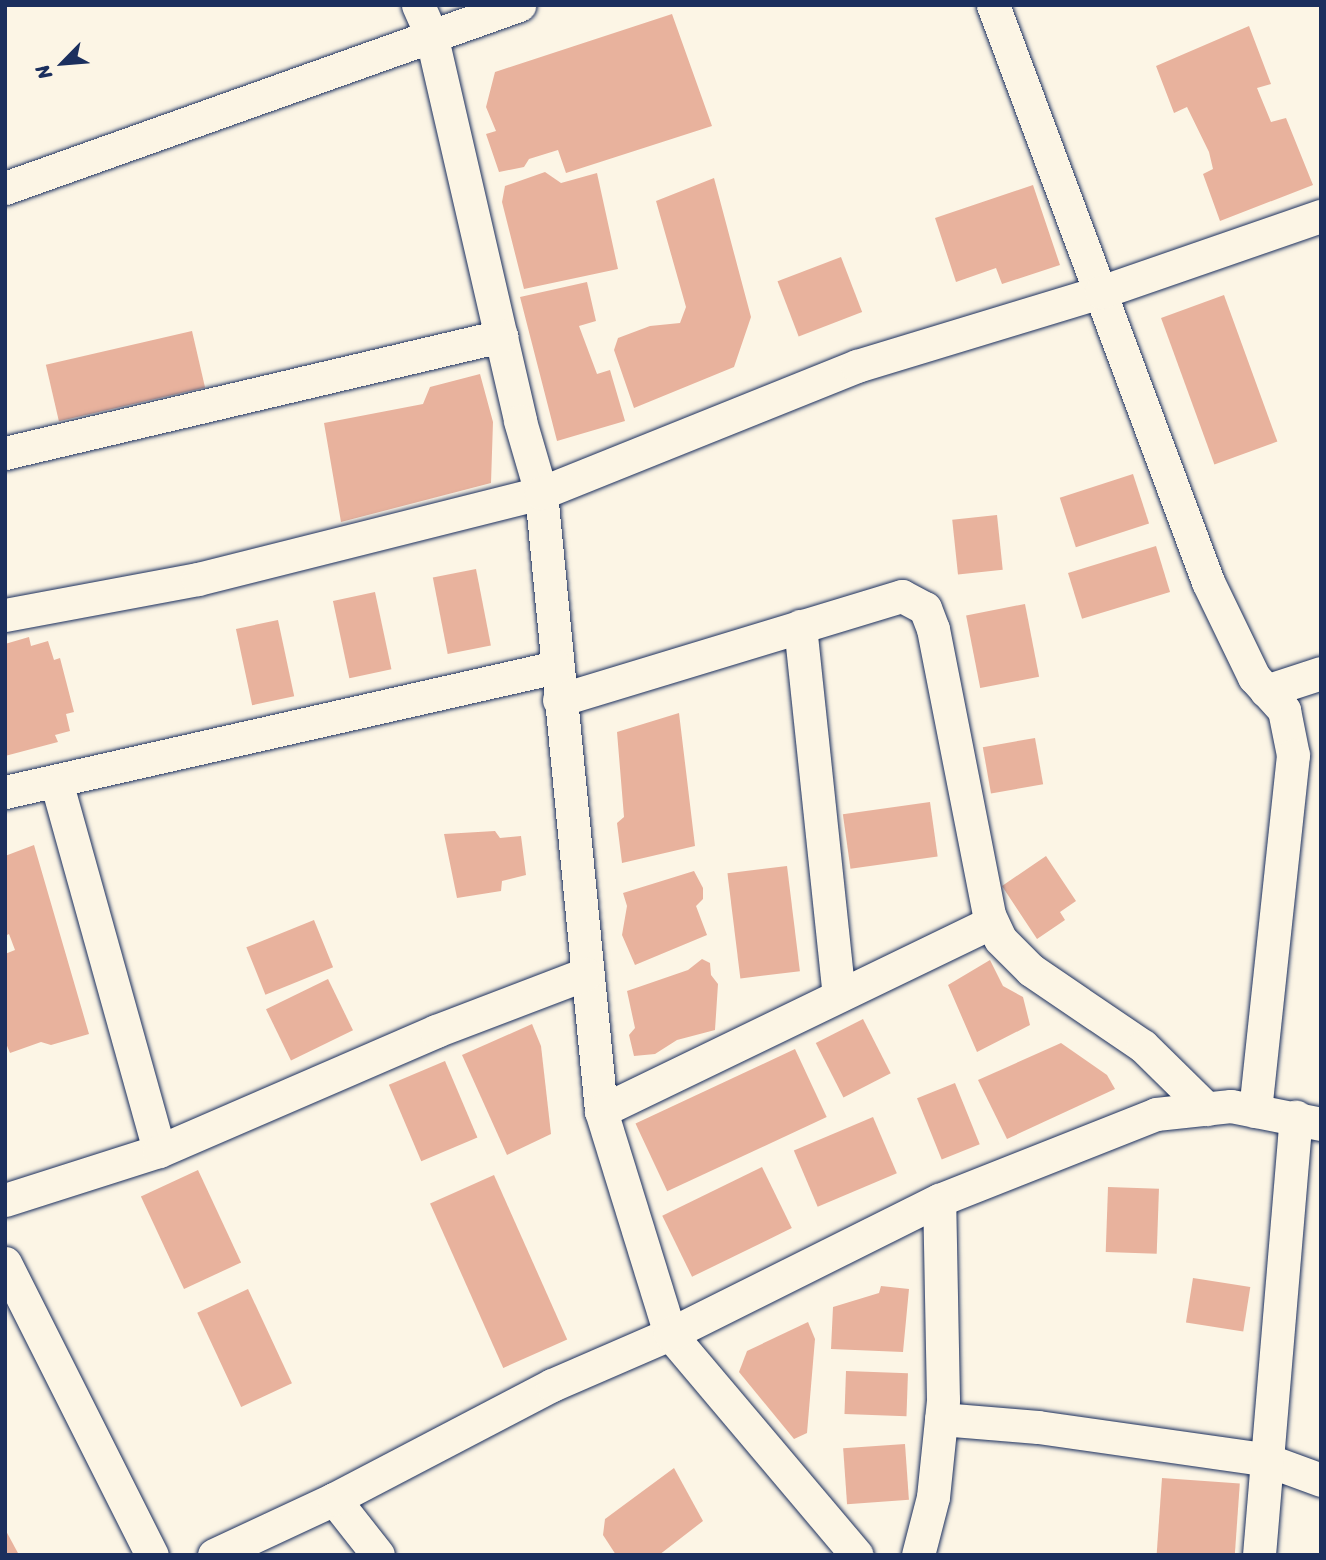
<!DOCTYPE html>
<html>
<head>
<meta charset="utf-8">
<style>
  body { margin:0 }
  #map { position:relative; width:1326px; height:1560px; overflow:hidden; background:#fcf5e5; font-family:Sriracha,sans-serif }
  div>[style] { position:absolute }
  .building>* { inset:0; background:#e8b29d; transform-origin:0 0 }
  .roads { filter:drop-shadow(0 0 2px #1b2f5e) drop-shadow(0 0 2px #1b2f5e) }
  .minor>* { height:33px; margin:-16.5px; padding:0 16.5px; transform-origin:16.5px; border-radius:16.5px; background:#fcf5e5 }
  span { translate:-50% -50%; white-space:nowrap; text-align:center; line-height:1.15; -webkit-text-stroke:5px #fcf5e5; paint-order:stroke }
  .frame { position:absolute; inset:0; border:7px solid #1b2f5e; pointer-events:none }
  .north { position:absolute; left:28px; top:28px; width:70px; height:70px; -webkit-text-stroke:5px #fcf5e5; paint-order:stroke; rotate:245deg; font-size:19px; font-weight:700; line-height:28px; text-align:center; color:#1b2f5e }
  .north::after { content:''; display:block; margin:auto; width:24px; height:32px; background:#1b2f5e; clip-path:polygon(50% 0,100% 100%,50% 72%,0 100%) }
</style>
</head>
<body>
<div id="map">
  <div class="building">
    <div style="clip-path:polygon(672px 14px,712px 126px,566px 173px,558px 150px,529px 159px,524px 167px,499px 172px,486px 134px,496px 131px,486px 107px,495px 72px)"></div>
    <div style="clip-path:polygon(1249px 26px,1271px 84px,1257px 88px,1271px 122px,1286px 118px,1313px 185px,1220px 221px,1203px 174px,1213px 169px,1209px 152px,1187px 107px,1174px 113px,1156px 66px)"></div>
    <div style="clip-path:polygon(545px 172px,561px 183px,597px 173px,618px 269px,524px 289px,502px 202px,505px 186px)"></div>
    <div style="clip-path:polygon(714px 178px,751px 317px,734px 367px,634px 408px,614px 350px,618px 338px,650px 326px,680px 323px,686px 307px,656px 201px)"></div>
    <div style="clip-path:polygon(1033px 185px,1060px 265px,1002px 284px,996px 268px,956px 282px,935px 218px)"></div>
    <div style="left:841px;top:257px;width:59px;height:68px;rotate:69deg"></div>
    <div style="clip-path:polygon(587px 282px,596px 321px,579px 326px,597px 374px,610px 370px,625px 421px,557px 441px,520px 297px)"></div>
    <div style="left:1224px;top:295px;width:156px;height:67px;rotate:70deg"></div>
    <div style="left:192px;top:331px;width:58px;height:150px;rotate:77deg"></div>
    <div style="clip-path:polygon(480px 374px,493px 422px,491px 483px,341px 522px,324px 423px,423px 404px,430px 387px)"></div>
    <div style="left:1133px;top:474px;width:52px;height:77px;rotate:72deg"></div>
    <div style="left:997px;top:515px;width:55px;height:45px;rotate:84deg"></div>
    <div style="left:1156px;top:546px;width:48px;height:92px;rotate:73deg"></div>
    <div style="left:476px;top:569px;width:78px;height:44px;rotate:79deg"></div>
    <div style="left:375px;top:592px;width:79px;height:43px;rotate:78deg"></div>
    <div style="left:1025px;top:604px;width:74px;height:60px;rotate:79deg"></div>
    <div style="left:278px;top:620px;width:78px;height:43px;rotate:78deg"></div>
    <div style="clip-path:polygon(29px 637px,31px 646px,48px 641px,54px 660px,60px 658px,74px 712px,66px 714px,70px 731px,55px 735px,58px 742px,5px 756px,5px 644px)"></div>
    <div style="clip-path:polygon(679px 713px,695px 846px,622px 863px,617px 823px,624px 817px,617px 732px)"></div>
    <div style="left:1035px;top:738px;width:47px;height:53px;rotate:80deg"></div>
    <div style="left:930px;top:802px;width:55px;height:88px;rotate:82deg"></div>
    <div style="clip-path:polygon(495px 831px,500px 838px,521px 836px,526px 875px,502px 881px,501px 891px,457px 898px,444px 834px)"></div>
    <div style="clip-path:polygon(34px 845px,89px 1034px,51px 1045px,41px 1042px,10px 1053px,5px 1041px,5px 954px,15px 950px,9px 934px,5px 936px,5px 856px)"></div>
    <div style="clip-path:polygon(1046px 856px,1076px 901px,1060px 912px,1065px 920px,1037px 939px,1002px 886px)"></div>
    <div style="left:787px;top:866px;width:106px;height:60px;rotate:83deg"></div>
    <div style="clip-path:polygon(694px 871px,703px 888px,703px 899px,696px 906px,707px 935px,635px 965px,622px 935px,627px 906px,623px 893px)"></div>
    <div style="left:314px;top:920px;width:51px;height:73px;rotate:68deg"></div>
    <div style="clip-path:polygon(702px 959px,710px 963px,711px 975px,718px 984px,715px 1030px,677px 1040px,655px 1054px,634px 1056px,629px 1035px,635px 1028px,627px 991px,688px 970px)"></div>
    <div style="clip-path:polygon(990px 960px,1003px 986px,1023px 997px,1030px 1025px,977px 1052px,948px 985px)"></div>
    <div style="left:328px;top:979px;width:57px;height:69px;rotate:64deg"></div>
    <div style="left:863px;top:1019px;width:61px;height:53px;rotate:63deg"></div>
    <div style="clip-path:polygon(532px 1024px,541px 1046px,551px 1134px,507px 1155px,462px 1055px)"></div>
    <div style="clip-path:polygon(1061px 1043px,1107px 1075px,1115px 1089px,1007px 1139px,978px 1080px)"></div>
    <div style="left:795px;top:1049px;width:75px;height:176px;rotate:65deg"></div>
    <div style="left:445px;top:1061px;width:83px;height:61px;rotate:67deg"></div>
    <div style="left:955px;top:1083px;width:66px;height:41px;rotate:68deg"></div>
    <div style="left:873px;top:1117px;width:61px;height:86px;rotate:67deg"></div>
    <div style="left:762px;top:1167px;width:68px;height:111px;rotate:64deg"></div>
    <div style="left:198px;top:1170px;width:102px;height:63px;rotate:65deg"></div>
    <div style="left:494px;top:1175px;width:180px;height:70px;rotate:66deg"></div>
    <div style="left:1108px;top:1187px;width:51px;height:65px;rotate:2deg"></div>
    <div style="left:1193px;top:1278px;width:58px;height:45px;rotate:9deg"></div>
    <div style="clip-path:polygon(881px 1286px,909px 1289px,903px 1352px,831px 1349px,833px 1307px,879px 1293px)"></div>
    <div style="left:248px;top:1289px;width:104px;height:56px;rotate:65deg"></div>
    <div style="clip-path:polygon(808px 1322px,815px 1339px,807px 1433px,794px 1439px,739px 1372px,747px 1351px)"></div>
    <div style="left:846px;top:1371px;width:62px;height:43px;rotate:2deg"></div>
    <div style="left:905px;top:1444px;width:56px;height:62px;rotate:86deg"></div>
    <div style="clip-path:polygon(674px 1468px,703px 1521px,659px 1555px,616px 1555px,603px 1535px,605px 1519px)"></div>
    <div style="left:1162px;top:1478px;width:78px;height:77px;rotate:4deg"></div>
    <div style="clip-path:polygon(5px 1529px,19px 1555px,5px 1555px)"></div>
  </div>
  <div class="roads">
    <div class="minor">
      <div style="left:418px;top:5px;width:32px;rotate:66deg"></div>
      <div style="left:431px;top:34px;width:397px;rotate:77deg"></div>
      <div style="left:520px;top:421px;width:75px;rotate:73.7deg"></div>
      <div style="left:541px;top:493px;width:621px;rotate:84.45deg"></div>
      <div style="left:601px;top:1111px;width:233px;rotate:72.8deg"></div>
      <div style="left:670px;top:1334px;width:289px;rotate:49.8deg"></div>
      <div style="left:993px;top:5px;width:616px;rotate:69.56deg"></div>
      <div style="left:1208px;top:582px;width:106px;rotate:64.2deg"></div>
      <div style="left:1254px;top:677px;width:45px;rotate:47.7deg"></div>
      <div style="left:1284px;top:710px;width:46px;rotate:78.7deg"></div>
      <div style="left:1293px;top:755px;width:358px;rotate:96.1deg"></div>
      <div style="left:5px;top:188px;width:546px;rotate:-19.6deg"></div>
      <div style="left:5px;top:453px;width:510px;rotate:-13.27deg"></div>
      <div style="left:5px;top:615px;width:196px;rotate:-10.6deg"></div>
      <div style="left:198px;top:579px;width:354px;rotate:-14.1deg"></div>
      <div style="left:541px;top:493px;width:341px;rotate:-21.9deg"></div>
      <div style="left:857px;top:366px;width:255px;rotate:-16.9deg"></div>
      <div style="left:1101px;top:292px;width:233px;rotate:-19.1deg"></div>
      <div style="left:800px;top:626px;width:371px;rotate:84deg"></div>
      <div style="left:1266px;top:691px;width:58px;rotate:-18.1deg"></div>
      <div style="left:559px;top:700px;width:358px;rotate:-16.9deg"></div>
      <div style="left:902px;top:596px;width:26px;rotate:28deg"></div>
      <div style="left:925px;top:608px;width:22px;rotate:69deg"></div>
      <div style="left:933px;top:629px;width:291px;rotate:78.9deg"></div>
      <div style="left:989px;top:915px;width:26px;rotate:65deg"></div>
      <div style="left:1000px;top:939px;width:44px;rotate:45deg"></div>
      <div style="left:1031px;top:970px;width:135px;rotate:34.2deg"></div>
      <div style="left:1143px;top:1046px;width:90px;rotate:44.5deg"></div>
      <div style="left:56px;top:781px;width:384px;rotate:74.4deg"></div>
      <div style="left:5px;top:792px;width:565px;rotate:-12.78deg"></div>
      <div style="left:601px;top:1111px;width:434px;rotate:-25.8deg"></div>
      <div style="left:5px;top:1200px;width:162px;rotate:-17.7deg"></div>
      <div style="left:159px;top:1151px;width:302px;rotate:-23.4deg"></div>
      <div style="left:436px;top:1031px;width:160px;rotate:-20.9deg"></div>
      <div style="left:5px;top:1263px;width:327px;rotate:63.3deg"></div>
      <div style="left:941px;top:1419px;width:97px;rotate:4.7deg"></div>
      <div style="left:1038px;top:1427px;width:228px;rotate:8.1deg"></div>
      <div style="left:1264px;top:1459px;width:61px;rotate:20.2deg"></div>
      <div style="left:334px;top:1499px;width:71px;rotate:51.8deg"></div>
      <div style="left:214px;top:1555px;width:132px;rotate:-25deg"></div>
      <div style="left:334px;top:1499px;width:246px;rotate:-27.6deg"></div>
      <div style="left:552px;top:1385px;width:129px;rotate:-23.4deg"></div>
      <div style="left:670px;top:1334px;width:301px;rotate:-26.5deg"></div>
      <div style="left:939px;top:1200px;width:233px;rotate:-21.6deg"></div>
      <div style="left:1156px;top:1114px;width:75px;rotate:-6.1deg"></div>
      <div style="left:1231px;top:1106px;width:92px;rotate:11.3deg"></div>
      <div style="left:918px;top:1555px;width:60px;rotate:-75.5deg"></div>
      <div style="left:933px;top:1497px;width:98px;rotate:-84.1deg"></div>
      <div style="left:943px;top:1400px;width:200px;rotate:-91.1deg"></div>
      <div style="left:1259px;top:1555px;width:440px;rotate:-85.2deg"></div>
    </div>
  </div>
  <div class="frame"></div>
  <div class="north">N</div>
</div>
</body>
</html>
